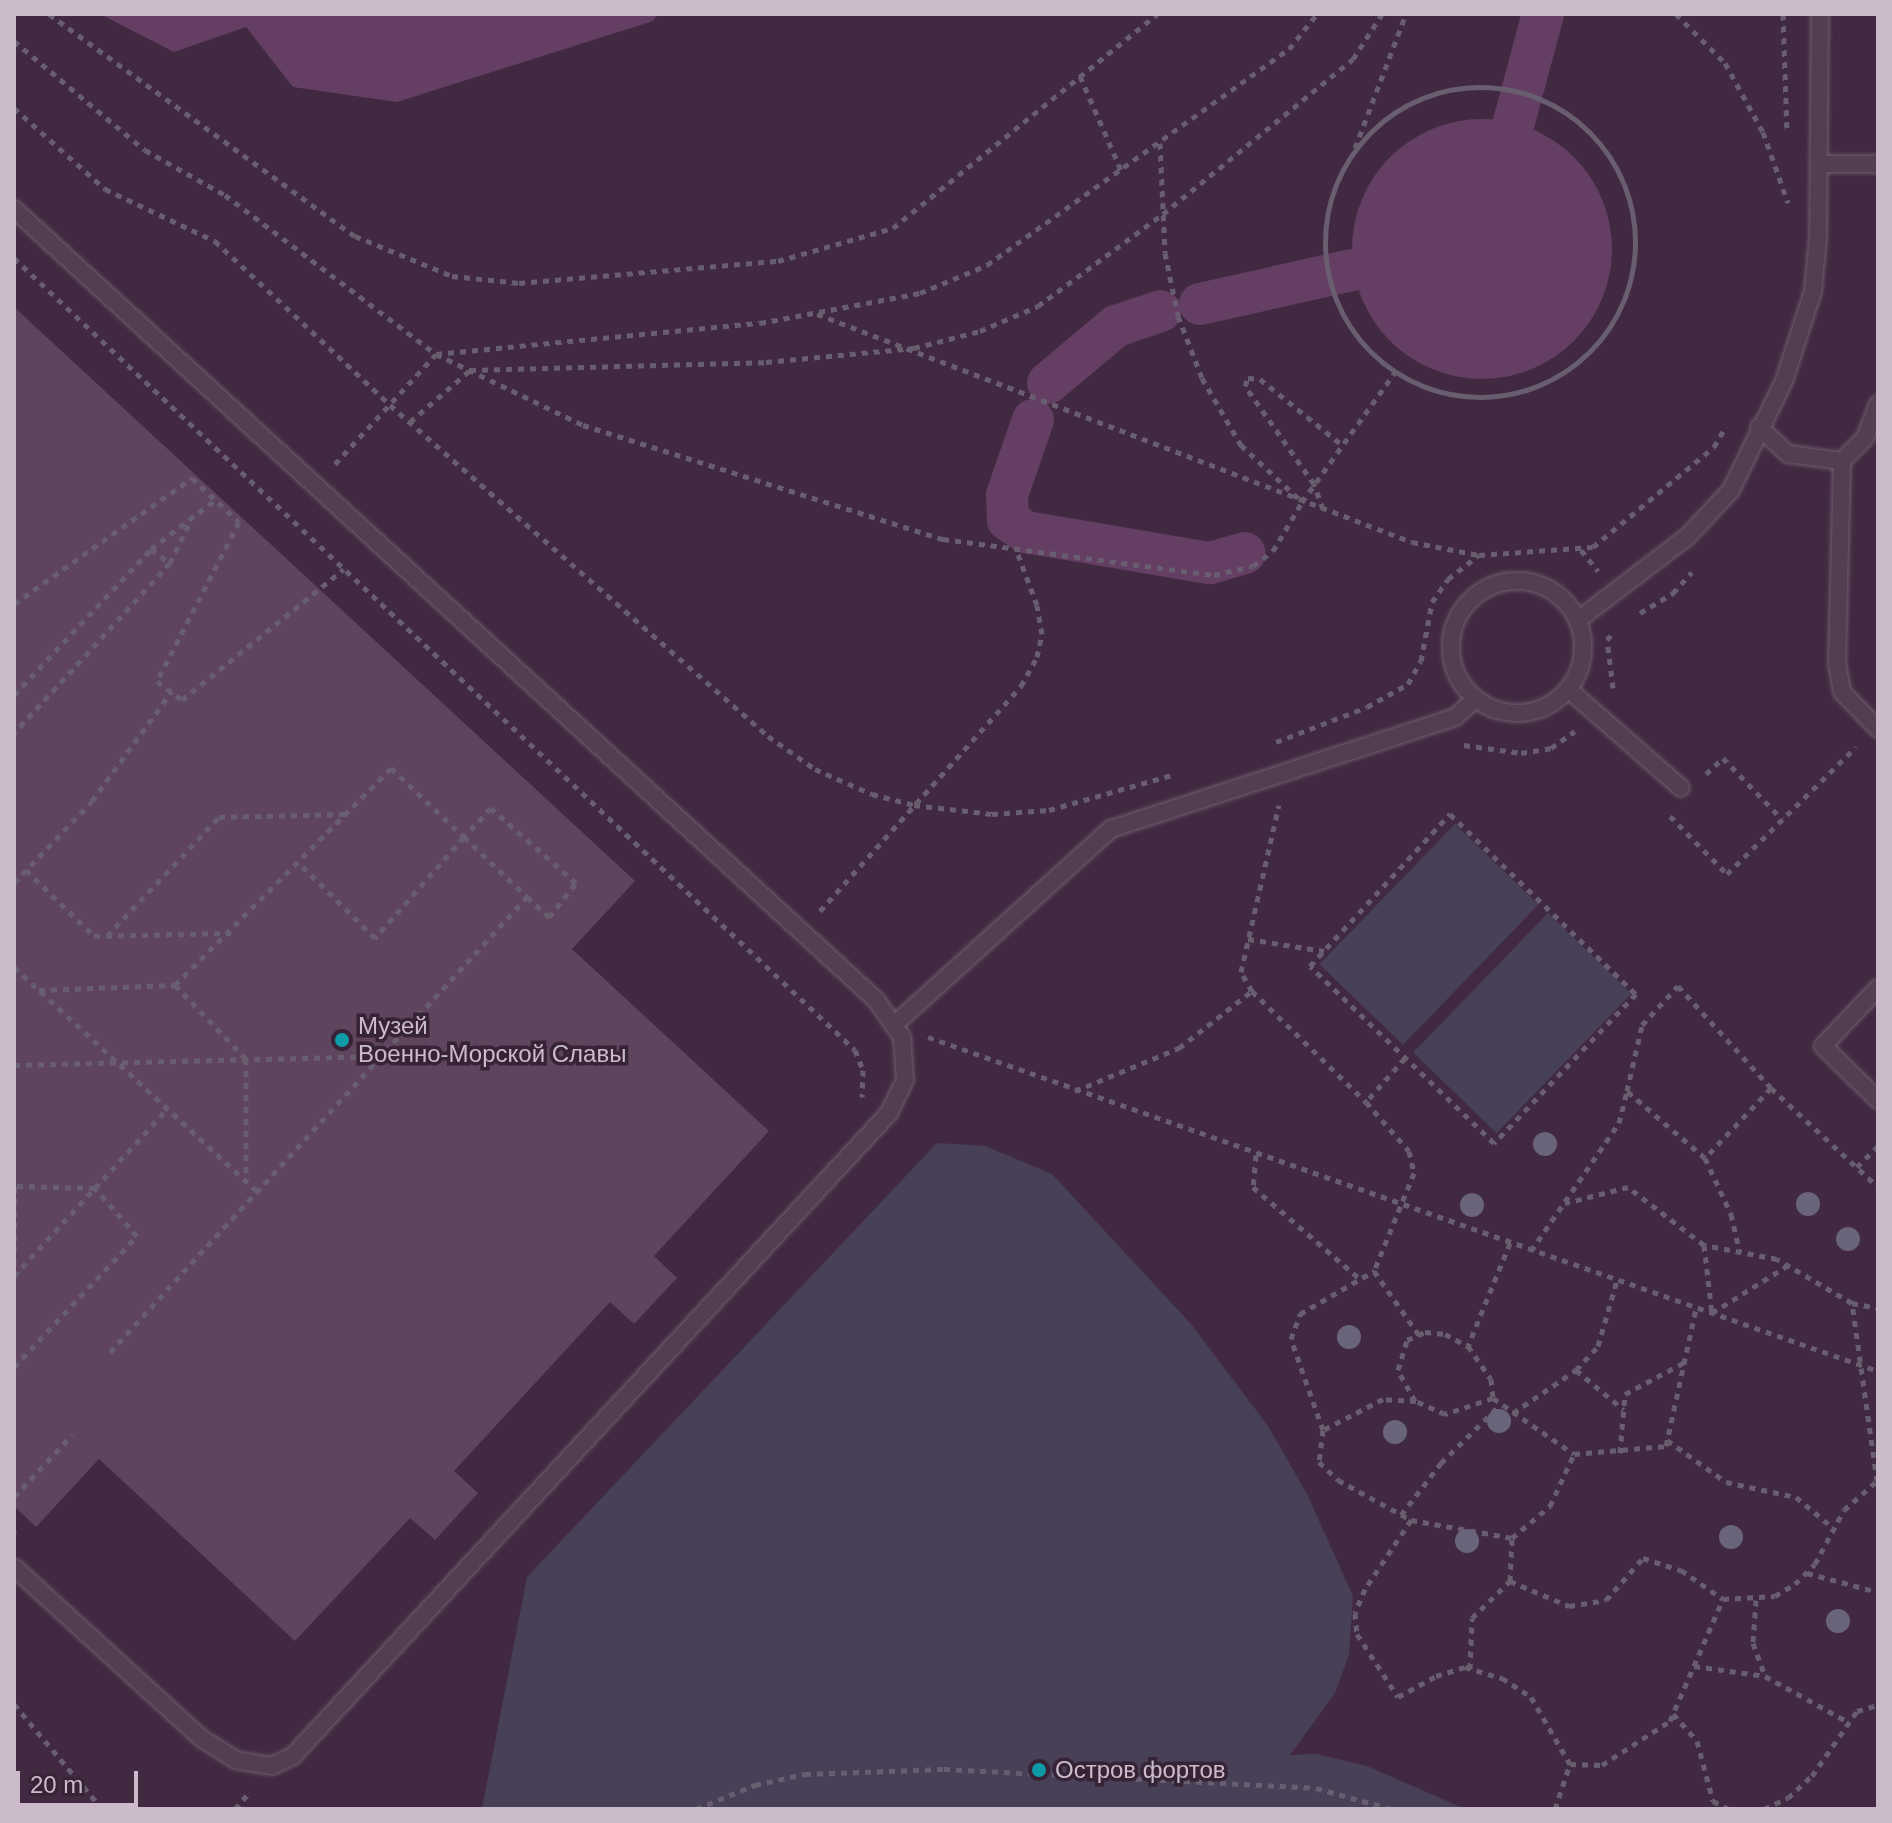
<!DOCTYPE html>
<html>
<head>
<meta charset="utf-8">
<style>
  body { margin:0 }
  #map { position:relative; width:1892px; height:1823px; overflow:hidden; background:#412a41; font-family:Helvetica,sans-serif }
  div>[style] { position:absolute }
  .green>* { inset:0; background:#474057; transform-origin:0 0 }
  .water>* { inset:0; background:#643e63 }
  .round { border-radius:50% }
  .canal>* { height:42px; margin:-21px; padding:0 21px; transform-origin:21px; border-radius:21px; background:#643e63 }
  .building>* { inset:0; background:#5f445e }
  .path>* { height:5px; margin-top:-2.5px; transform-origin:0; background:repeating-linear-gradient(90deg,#695d70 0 6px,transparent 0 12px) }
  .path>.ring { margin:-2.5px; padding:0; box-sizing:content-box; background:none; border:5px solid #695d70; border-radius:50% }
  .roads { filter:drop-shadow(0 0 2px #6f5c6e) drop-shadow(0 0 2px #6f5c6e) }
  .service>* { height:16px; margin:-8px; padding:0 8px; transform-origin:8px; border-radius:8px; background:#513e51 }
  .service>.ring { margin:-8px; padding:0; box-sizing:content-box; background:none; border:16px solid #513e51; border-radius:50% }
  .trees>* { width:24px; height:24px; margin:-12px; border-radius:50%; background:#69647a }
  .dots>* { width:22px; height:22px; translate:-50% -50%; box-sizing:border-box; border:4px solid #372336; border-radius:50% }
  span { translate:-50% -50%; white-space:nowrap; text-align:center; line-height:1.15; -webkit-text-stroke:7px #372336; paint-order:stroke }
  .poi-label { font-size:24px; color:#cbbbca }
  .left { translate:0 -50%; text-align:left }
  .frame { position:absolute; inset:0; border:16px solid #cbbbca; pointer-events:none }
  .scale { position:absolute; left:16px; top:1771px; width:122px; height:36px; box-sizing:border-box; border:4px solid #cbbbca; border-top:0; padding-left:10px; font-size:24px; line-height:28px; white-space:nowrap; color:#cbbbca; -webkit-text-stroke:6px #372336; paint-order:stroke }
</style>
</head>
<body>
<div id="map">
  <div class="green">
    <div style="left:1455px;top:824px;width:116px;height:195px;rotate:44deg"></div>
    <div style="left:1548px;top:913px;width:116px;height:194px;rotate:44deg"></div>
    <div style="clip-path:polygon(937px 1143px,985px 1146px,1052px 1174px,1191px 1324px,1268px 1426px,1307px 1494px,1353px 1596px,1349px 1655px,1335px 1693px,1290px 1755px,1317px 1754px,1367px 1766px,1465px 1809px,482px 1809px,527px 1577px)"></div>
  </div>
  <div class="water">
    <div style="clip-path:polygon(100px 14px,658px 14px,653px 21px,397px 102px,293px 87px,246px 27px,174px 52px)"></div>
    <div class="round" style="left:1352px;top:119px;width:260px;height:260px"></div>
  </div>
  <div class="canal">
    <div style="left:1514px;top:122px;width:112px;rotate:-75deg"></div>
    <div style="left:1200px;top:304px;width:156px;rotate:-12.6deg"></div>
    <div style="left:1048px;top:383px;width:89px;rotate:-40deg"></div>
    <div style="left:1116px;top:326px;width:47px;rotate:-18.4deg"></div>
    <div style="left:1033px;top:420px;width:79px;rotate:109.1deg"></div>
    <div style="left:1007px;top:495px;width:25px;rotate:88deg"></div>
    <div style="left:1008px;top:520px;width:22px;rotate:34deg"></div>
    <div style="left:1026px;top:532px;width:187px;rotate:9.6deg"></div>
    <div style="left:1210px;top:563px;width:36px;rotate:-16deg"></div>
  </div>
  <div class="building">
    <div style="clip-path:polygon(14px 307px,635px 881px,572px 949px,769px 1131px,654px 1256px,677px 1278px,634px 1324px,610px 1302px,454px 1471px,478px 1493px,435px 1540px,410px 1518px,295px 1641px,99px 1459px,36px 1527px,14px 1506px)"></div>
  </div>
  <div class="path">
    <div style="left:49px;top:14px;width:378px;rotate:36deg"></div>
    <div style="left:355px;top:236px;width:105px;rotate:22.4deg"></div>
    <div style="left:452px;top:276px;width:67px;rotate:6deg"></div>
    <div style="left:519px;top:283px;width:260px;rotate:-4.9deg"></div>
    <div style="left:778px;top:261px;width:120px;rotate:-16deg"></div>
    <div style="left:893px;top:228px;width:340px;rotate:-39deg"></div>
    <div style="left:1676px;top:14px;width:69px;rotate:45deg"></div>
    <div style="left:1725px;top:63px;width:79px;rotate:61.2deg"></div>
    <div style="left:1763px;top:132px;width:75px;rotate:70.6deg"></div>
    <div style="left:1783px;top:14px;width:119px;rotate:88.1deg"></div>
    <div style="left:14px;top:41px;width:170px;rotate:39.8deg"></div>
    <div style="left:145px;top:150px;width:92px;rotate:29.4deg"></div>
    <div style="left:225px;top:195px;width:264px;rotate:37deg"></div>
    <div style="left:436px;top:354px;width:325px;rotate:-5.5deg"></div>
    <div style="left:760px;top:323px;width:163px;rotate:-10.6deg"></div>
    <div style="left:920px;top:293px;width:73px;rotate:-22.7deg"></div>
    <div style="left:987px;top:265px;width:371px;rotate:-35.6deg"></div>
    <div style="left:1289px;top:49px;width:45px;rotate:-51.3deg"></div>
    <div style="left:1080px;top:76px;width:103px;rotate:66.4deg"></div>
    <div class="ring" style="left:1325px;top:87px;width:305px;height:305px"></div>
    <div style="left:14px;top:108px;width:122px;rotate:41.7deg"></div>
    <div style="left:105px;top:189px;width:122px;rotate:25.3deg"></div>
    <div style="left:215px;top:241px;width:240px;rotate:43.1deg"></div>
    <div style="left:390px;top:405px;width:502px;rotate:41.21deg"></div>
    <div style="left:768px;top:736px;width:57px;rotate:35.1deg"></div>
    <div style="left:815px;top:769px;width:62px;rotate:23.7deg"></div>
    <div style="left:872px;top:794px;width:43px;rotate:14.7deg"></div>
    <div style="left:914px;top:805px;width:79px;rotate:6.6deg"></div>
    <div style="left:992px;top:814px;width:57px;rotate:-4deg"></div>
    <div style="left:1049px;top:810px;width:131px;rotate:-15.9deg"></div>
    <div style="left:1160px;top:143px;width:110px;rotate:87.4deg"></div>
    <div style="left:1165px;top:253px;width:64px;rotate:78.3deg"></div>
    <div style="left:1178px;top:316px;width:66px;rotate:68.8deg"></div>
    <div style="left:1202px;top:378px;width:78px;rotate:59.8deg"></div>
    <div style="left:1241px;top:445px;width:79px;rotate:43deg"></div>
    <div style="left:1355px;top:148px;width:143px;rotate:-69.2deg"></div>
    <div style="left:14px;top:258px;width:1155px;rotate:43.28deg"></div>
    <div style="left:855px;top:1050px;width:22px;rotate:68deg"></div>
    <div style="left:863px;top:1070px;width:27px;rotate:92deg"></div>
    <div style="left:817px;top:314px;width:637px;rotate:20.97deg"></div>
    <div style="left:1412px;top:542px;width:68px;rotate:11deg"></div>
    <div style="left:1479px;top:555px;width:114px;rotate:-4deg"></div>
    <div style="left:1593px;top:547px;width:157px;rotate:-39.6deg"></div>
    <div style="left:1714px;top:447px;width:24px;rotate:-60deg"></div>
    <div style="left:410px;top:422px;width:79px;rotate:-40.9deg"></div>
    <div style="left:470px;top:370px;width:296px;rotate:-1.5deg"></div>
    <div style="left:766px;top:362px;width:149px;rotate:-5.4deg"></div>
    <div style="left:914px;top:348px;width:68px;rotate:-14.4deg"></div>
    <div style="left:980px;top:331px;width:63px;rotate:-23.3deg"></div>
    <div style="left:1038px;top:306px;width:155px;rotate:-36.4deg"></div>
    <div style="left:1163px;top:214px;width:245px;rotate:-39.2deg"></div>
    <div style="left:1353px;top:59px;width:54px;rotate:-57.2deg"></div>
    <div style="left:335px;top:464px;width:149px;rotate:-47.4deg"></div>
    <div style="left:436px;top:354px;width:163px;rotate:25.8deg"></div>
    <div style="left:583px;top:425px;width:378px;rotate:17.6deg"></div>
    <div style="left:943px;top:539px;width:273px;rotate:7.6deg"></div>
    <div style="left:1214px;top:575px;width:40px;rotate:-13deg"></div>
    <div style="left:1253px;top:566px;width:25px;rotate:-37deg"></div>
    <div style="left:1273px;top:551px;width:57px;rotate:-59.4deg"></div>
    <div style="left:1302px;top:502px;width:160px;rotate:-54.4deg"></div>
    <div style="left:1323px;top:509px;width:27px;rotate:-110deg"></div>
    <div style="left:1314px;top:484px;width:120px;rotate:-125.1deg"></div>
    <div style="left:1245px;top:386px;width:9px;rotate:-69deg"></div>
    <div style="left:1248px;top:378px;width:12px;rotate:5deg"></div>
    <div style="left:1260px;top:379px;width:105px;rotate:38.8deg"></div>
    <div style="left:151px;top:549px;width:81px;rotate:-37.4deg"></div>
    <div style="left:1581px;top:550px;width:27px;rotate:51deg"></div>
    <div style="left:170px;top:563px;width:43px;rotate:-64deg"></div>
    <div style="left:14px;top:604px;width:218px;rotate:-35.3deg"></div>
    <div style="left:192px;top:478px;width:64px;rotate:43.1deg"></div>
    <div style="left:239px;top:522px;width:179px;rotate:117.3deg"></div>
    <div style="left:157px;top:681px;width:31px;rotate:37deg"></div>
    <div style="left:182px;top:700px;width:208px;rotate:-39deg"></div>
    <div style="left:1640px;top:613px;width:39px;rotate:-31deg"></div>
    <div style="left:1673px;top:593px;width:28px;rotate:-48deg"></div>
    <div style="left:1613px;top:688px;width:48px;rotate:-97.1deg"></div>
    <div style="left:1607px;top:640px;width:10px;rotate:-53deg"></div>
    <div style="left:14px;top:695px;width:200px;rotate:-46.8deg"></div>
    <div style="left:151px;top:549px;width:24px;rotate:36deg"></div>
    <div style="left:170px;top:563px;width:231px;rotate:132.5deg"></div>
    <div style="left:1276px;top:742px;width:97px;rotate:-21deg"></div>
    <div style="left:1367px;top:707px;width:47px;rotate:-29.3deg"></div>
    <div style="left:1408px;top:684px;width:26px;rotate:-61deg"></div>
    <div style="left:1421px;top:661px;width:60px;rotate:-79.4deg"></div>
    <div style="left:1432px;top:602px;width:28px;rotate:-55deg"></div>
    <div style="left:1448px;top:579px;width:39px;rotate:-38deg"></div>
    <div style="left:1464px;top:745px;width:58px;rotate:8deg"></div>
    <div style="left:1521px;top:753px;width:30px;rotate:-9deg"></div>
    <div style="left:1551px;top:748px;width:29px;rotate:-35deg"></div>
    <div style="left:1706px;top:774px;width:23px;rotate:-43deg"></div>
    <div style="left:1723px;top:758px;width:85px;rotate:46deg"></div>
    <div style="left:1450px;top:814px;width:259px;rotate:44.1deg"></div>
    <div style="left:1636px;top:994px;width:206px;rotate:133.6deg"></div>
    <div style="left:1494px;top:1143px;width:255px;rotate:-136.1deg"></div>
    <div style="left:1310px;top:966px;width:207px;rotate:-47.4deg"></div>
    <div style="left:1670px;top:816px;width:81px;rotate:45.5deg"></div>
    <div style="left:1727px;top:874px;width:181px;rotate:-44.6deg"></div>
    <div style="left:26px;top:870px;width:95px;rotate:44.1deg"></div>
    <div style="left:94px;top:936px;width:137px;rotate:-1.3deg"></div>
    <div style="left:14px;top:883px;width:113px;rotate:-46.4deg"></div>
    <div style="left:92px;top:801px;width:136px;rotate:-54deg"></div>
    <div style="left:820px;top:911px;width:302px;rotate:-48.2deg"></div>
    <div style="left:1021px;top:686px;width:33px;rotate:-61deg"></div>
    <div style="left:1037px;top:657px;width:24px;rotate:-78deg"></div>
    <div style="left:1042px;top:634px;width:29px;rotate:-100deg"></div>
    <div style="left:1037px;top:605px;width:60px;rotate:-110.6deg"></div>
    <div style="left:107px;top:936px;width:163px;rotate:-46.7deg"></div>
    <div style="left:219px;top:817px;width:127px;rotate:-1.4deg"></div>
    <div style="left:1248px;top:939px;width:77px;rotate:9deg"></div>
    <div style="left:14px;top:967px;width:330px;rotate:42.7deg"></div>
    <div style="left:175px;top:985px;width:306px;rotate:-45.1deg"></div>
    <div style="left:391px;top:768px;width:100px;rotate:43.4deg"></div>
    <div style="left:464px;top:837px;width:87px;rotate:43.6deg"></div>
    <div style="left:527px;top:897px;width:30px;rotate:42deg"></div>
    <div style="left:549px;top:917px;width:43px;rotate:-51.5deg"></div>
    <div style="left:576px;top:883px;width:113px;rotate:-138.6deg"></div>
    <div style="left:491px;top:808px;width:40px;rotate:133deg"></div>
    <div style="left:464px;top:837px;width:135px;rotate:131.4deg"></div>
    <div style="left:375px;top:938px;width:107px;rotate:-135.4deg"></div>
    <div style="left:39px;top:990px;width:136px;rotate:-2.1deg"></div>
    <div style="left:175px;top:985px;width:103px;rotate:46.2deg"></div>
    <div style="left:246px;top:1059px;width:121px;rotate:90deg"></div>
    <div style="left:1252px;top:991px;width:22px;rotate:-120deg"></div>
    <div style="left:1241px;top:972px;width:171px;rotate:-77.2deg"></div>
    <div style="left:928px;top:1037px;width:1007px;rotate:19.37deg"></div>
    <div style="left:1405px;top:1058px;width:59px;rotate:131.6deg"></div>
    <div style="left:1366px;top:1102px;width:65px;rotate:48.7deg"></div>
    <div style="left:1409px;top:1151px;width:23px;rotate:77deg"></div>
    <div style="left:1414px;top:1173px;width:106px;rotate:112.2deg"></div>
    <div style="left:1374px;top:1271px;width:78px;rotate:54.9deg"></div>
    <div style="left:14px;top:1065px;width:367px;rotate:-1.4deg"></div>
    <div style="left:1771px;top:1088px;width:146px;rotate:42.8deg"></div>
    <div style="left:1075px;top:1091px;width:113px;rotate:-22.5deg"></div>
    <div style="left:1179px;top:1048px;width:93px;rotate:-38deg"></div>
    <div style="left:1252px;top:991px;width:159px;rotate:44.2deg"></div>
    <div style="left:1256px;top:1155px;width:32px;rotate:95deg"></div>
    <div style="left:1253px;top:1187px;width:141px;rotate:40.7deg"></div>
    <div style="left:1705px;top:1158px;width:62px;rotate:65.1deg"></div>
    <div style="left:1731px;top:1214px;width:39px;rotate:77deg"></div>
    <div style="left:1857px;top:1167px;width:30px;rotate:-45deg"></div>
    <div style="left:1510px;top:1243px;width:111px;rotate:112.2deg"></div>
    <div style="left:1468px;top:1346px;width:40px;rotate:55.1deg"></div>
    <div style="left:1491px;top:1379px;width:19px;rotate:84deg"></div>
    <div style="left:1493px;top:1398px;width:98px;rotate:34.7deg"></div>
    <div style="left:1574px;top:1454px;width:92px;rotate:-5deg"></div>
    <div style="left:1666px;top:1446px;width:141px;rotate:-77.7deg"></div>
    <div style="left:1704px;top:1245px;width:68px;rotate:83.3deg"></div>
    <div style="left:1712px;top:1313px;width:89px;rotate:-32.1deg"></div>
    <div style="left:1531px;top:1251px;width:155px;rotate:-55.5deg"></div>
    <div style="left:1619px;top:1123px;width:33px;rotate:-76deg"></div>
    <div style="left:1627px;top:1091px;width:68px;rotate:-77.2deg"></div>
    <div style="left:1642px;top:1025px;width:53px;rotate:-47.3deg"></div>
    <div style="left:1678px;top:986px;width:138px;rotate:47.6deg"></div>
    <div style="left:1771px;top:1088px;width:96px;rotate:133.3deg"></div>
    <div style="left:1705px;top:1158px;width:103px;rotate:-139.3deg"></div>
    <div style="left:1852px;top:1303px;width:26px;rotate:11deg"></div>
    <div style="left:110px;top:1352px;width:617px;rotate:-47.5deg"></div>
    <div style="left:14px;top:1367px;width:180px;rotate:-46.8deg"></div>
    <div style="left:137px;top:1236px;width:64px;rotate:-131.2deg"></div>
    <div style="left:95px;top:1188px;width:80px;rotate:-178.6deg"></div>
    <div style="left:15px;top:1186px;width:90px;rotate:90.6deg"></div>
    <div style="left:14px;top:1276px;width:120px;rotate:-47.4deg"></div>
    <div style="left:95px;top:1188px;width:108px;rotate:-47.6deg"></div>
    <div style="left:1576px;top:1370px;width:62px;rotate:39.8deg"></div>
    <div style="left:1493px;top:1398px;width:51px;rotate:161.6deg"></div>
    <div style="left:1445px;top:1414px;width:32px;rotate:-156deg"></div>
    <div style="left:1416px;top:1401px;width:33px;rotate:-177deg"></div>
    <div style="left:1383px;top:1399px;width:68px;rotate:152.7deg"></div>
    <div style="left:1323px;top:1430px;width:32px;rotate:97deg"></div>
    <div style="left:1319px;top:1462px;width:26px;rotate:43deg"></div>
    <div style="left:1338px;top:1480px;width:83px;rotate:28.7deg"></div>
    <div style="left:1411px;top:1520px;width:103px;rotate:10.1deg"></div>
    <div style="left:1415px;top:1401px;width:35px;rotate:-119deg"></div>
    <div style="left:1398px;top:1370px;width:31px;rotate:-73deg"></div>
    <div style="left:1407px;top:1340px;width:20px;rotate:-24deg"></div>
    <div style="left:1425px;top:1332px;width:20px;rotate:6deg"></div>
    <div style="left:1445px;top:1334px;width:26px;rotate:28deg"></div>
    <div style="left:1513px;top:1413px;width:76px;rotate:-34.3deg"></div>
    <div style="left:1576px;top:1370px;width:33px;rotate:-47deg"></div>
    <div style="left:1598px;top:1346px;width:69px;rotate:-73.9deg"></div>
    <div style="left:1323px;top:1430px;width:96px;rotate:-109.4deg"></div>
    <div style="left:1291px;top:1339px;width:27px;rotate:-70deg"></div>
    <div style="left:1300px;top:1314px;width:86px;rotate:-30.2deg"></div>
    <div style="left:1667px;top:1440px;width:72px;rotate:35.4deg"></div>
    <div style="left:1726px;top:1482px;width:72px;rotate:12.1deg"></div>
    <div style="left:1796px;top:1497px;width:47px;rotate:39.8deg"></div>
    <div style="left:1620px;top:1453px;width:59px;rotate:-85.2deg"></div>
    <div style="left:1625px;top:1394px;width:66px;rotate:-28.1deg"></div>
    <div style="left:14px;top:1497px;width:85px;rotate:-46.9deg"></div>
    <div style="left:1401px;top:1515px;width:66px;rotate:-52.4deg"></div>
    <div style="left:1441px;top:1463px;width:84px;rotate:-44.5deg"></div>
    <div style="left:1411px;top:1520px;width:83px;rotate:123.7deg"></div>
    <div style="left:1365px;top:1589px;width:26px;rotate:113deg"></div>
    <div style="left:1355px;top:1613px;width:21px;rotate:85deg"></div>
    <div style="left:1357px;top:1634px;width:75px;rotate:56.9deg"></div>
    <div style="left:1398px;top:1697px;width:43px;rotate:-28.9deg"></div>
    <div style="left:1436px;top:1676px;width:30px;rotate:-17deg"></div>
    <div style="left:1465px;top:1667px;width:39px;rotate:17deg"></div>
    <div style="left:1502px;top:1678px;width:35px;rotate:33deg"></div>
    <div style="left:1531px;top:1697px;width:78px;rotate:59.8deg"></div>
    <div style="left:14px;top:1531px;width:3px;rotate:90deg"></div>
    <div style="left:1807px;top:1573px;width:73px;rotate:15deg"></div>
    <div style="left:1510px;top:1581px;width:43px;rotate:-87.3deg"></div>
    <div style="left:1512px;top:1538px;width:50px;rotate:-40.1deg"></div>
    <div style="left:1550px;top:1506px;width:57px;rotate:-65.2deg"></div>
    <div style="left:1756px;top:1600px;width:43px;rotate:94deg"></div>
    <div style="left:1753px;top:1643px;width:35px;rotate:70deg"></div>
    <div style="left:1694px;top:1666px;width:72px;rotate:8deg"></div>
    <div style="left:1765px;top:1676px;width:95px;rotate:29deg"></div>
    <div style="left:1470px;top:1669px;width:51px;rotate:-87.8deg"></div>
    <div style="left:1472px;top:1618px;width:53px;rotate:-44.2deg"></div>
    <div style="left:1510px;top:1581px;width:64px;rotate:23deg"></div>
    <div style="left:1569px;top:1606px;width:37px;rotate:-9deg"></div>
    <div style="left:1606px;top:1600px;width:56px;rotate:-48.6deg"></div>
    <div style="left:1643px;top:1558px;width:40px;rotate:18deg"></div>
    <div style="left:1681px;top:1570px;width:51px;rotate:34.6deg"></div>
    <div style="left:14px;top:1704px;width:137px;rotate:50deg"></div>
    <div style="left:1673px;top:1714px;width:36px;rotate:48deg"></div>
    <div style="left:1697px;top:1741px;width:62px;rotate:75.1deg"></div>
    <div style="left:1713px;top:1801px;width:18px;rotate:27deg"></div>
    <div style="left:235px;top:1809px;width:23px;rotate:-49deg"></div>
    <div style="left:696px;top:1809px;width:64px;rotate:-22.1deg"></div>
    <div style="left:755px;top:1785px;width:51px;rotate:-12.4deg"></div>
    <div style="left:805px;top:1774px;width:139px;rotate:-2.1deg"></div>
    <div style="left:944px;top:1769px;width:372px;rotate:2.9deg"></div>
    <div style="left:1316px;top:1788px;width:78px;rotate:15.6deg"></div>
    <div style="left:1555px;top:1809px;width:47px;rotate:-71.6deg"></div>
    <div style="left:1570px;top:1764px;width:32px;rotate:2deg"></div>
    <div style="left:1602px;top:1765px;width:81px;rotate:-32.9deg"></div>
    <div style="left:1670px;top:1721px;width:133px;rotate:-66.5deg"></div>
    <div style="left:1723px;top:1599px;width:52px;rotate:-3.3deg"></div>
    <div style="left:1775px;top:1596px;width:23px;rotate:-31deg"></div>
    <div style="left:1795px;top:1584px;width:28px;rotate:-45deg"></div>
    <div style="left:1815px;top:1564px;width:61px;rotate:-61.8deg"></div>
    <div style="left:1844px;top:1510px;width:44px;rotate:-41.3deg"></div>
    <div style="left:1877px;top:1481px;width:180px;rotate:-98deg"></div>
    <div style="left:1852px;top:1303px;width:87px;rotate:-149.6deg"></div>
    <div style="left:1777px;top:1259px;width:74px;rotate:-169.1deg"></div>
    <div style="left:1704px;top:1245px;width:96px;rotate:-142.7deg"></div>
    <div style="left:1628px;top:1187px;width:65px;rotate:165.7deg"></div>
    <div style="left:1764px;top:1809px;width:26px;rotate:-25deg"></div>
    <div style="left:1788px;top:1798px;width:33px;rotate:-43deg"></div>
    <div style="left:1812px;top:1776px;width:79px;rotate:-55.3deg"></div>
    <div style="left:1857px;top:1711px;width:22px;rotate:-16deg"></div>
  </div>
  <div class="roads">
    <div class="service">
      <div style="left:1819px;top:164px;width:59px"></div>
      <div style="left:14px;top:209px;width:1170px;rotate:42.54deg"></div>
      <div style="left:876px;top:1000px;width:45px;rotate:54.9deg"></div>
      <div style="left:902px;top:1037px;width:43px;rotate:86deg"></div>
      <div style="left:905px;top:1080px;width:37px;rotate:116deg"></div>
      <div style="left:889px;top:1113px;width:877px;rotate:132.83deg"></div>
      <div style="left:293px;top:1756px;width:23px;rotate:155deg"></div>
      <div style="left:272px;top:1766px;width:36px;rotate:-171deg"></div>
      <div style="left:236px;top:1760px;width:41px;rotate:-147.8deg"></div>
      <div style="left:201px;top:1738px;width:253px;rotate:-137.6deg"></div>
      <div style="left:1759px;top:427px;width:40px;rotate:43deg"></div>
      <div style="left:1788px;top:454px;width:54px;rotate:7.4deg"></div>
      <div style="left:1842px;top:461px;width:202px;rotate:91.4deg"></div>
      <div style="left:1837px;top:663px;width:29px;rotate:80deg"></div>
      <div style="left:1842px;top:692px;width:52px;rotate:45.8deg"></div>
      <div style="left:1842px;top:461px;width:33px;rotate:-45deg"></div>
      <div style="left:1865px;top:438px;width:36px;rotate:-69deg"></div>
      <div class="ring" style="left:1451px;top:581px;width:116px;height:116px"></div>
      <div style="left:1578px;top:620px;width:137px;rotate:-37.3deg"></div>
      <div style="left:1687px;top:537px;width:64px;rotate:-46.9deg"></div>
      <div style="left:1731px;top:490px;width:121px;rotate:-64.1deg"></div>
      <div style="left:1784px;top:381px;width:95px;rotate:-72.1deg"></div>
      <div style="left:1813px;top:291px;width:53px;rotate:-84.6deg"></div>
      <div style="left:1818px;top:238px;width:224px;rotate:-89.5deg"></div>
      <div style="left:1568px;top:689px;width:150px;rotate:41.2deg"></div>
      <div style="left:1878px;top:988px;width:80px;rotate:133.5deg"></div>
      <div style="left:1823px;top:1046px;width:77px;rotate:44.5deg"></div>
      <div style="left:895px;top:1024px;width:291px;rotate:-42.1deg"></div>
      <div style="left:1111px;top:829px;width:362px;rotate:-18deg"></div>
      <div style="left:1455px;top:717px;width:28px;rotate:-41deg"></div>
    </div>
  </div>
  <div class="trees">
    <div style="left:1545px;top:1144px"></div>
    <div style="left:1808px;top:1204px"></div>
    <div style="left:1472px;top:1205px"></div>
    <div style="left:1848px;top:1239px"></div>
    <div style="left:1349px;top:1337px"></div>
    <div style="left:1499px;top:1421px"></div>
    <div style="left:1395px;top:1432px"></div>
    <div style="left:1731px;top:1537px"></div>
    <div style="left:1467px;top:1541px"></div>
    <div style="left:1838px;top:1621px"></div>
  </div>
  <div class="dots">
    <div style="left:342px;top:1040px;background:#0f9aa8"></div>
    <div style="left:1039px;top:1770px;background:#0f9aa8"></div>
  </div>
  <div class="poi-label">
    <span class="left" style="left:358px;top:1040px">Музей<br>Военно-Морской Славы</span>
    <span class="left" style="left:1055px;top:1770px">Остров фортов</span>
  </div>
  <div class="frame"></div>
  <div class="scale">20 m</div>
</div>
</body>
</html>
